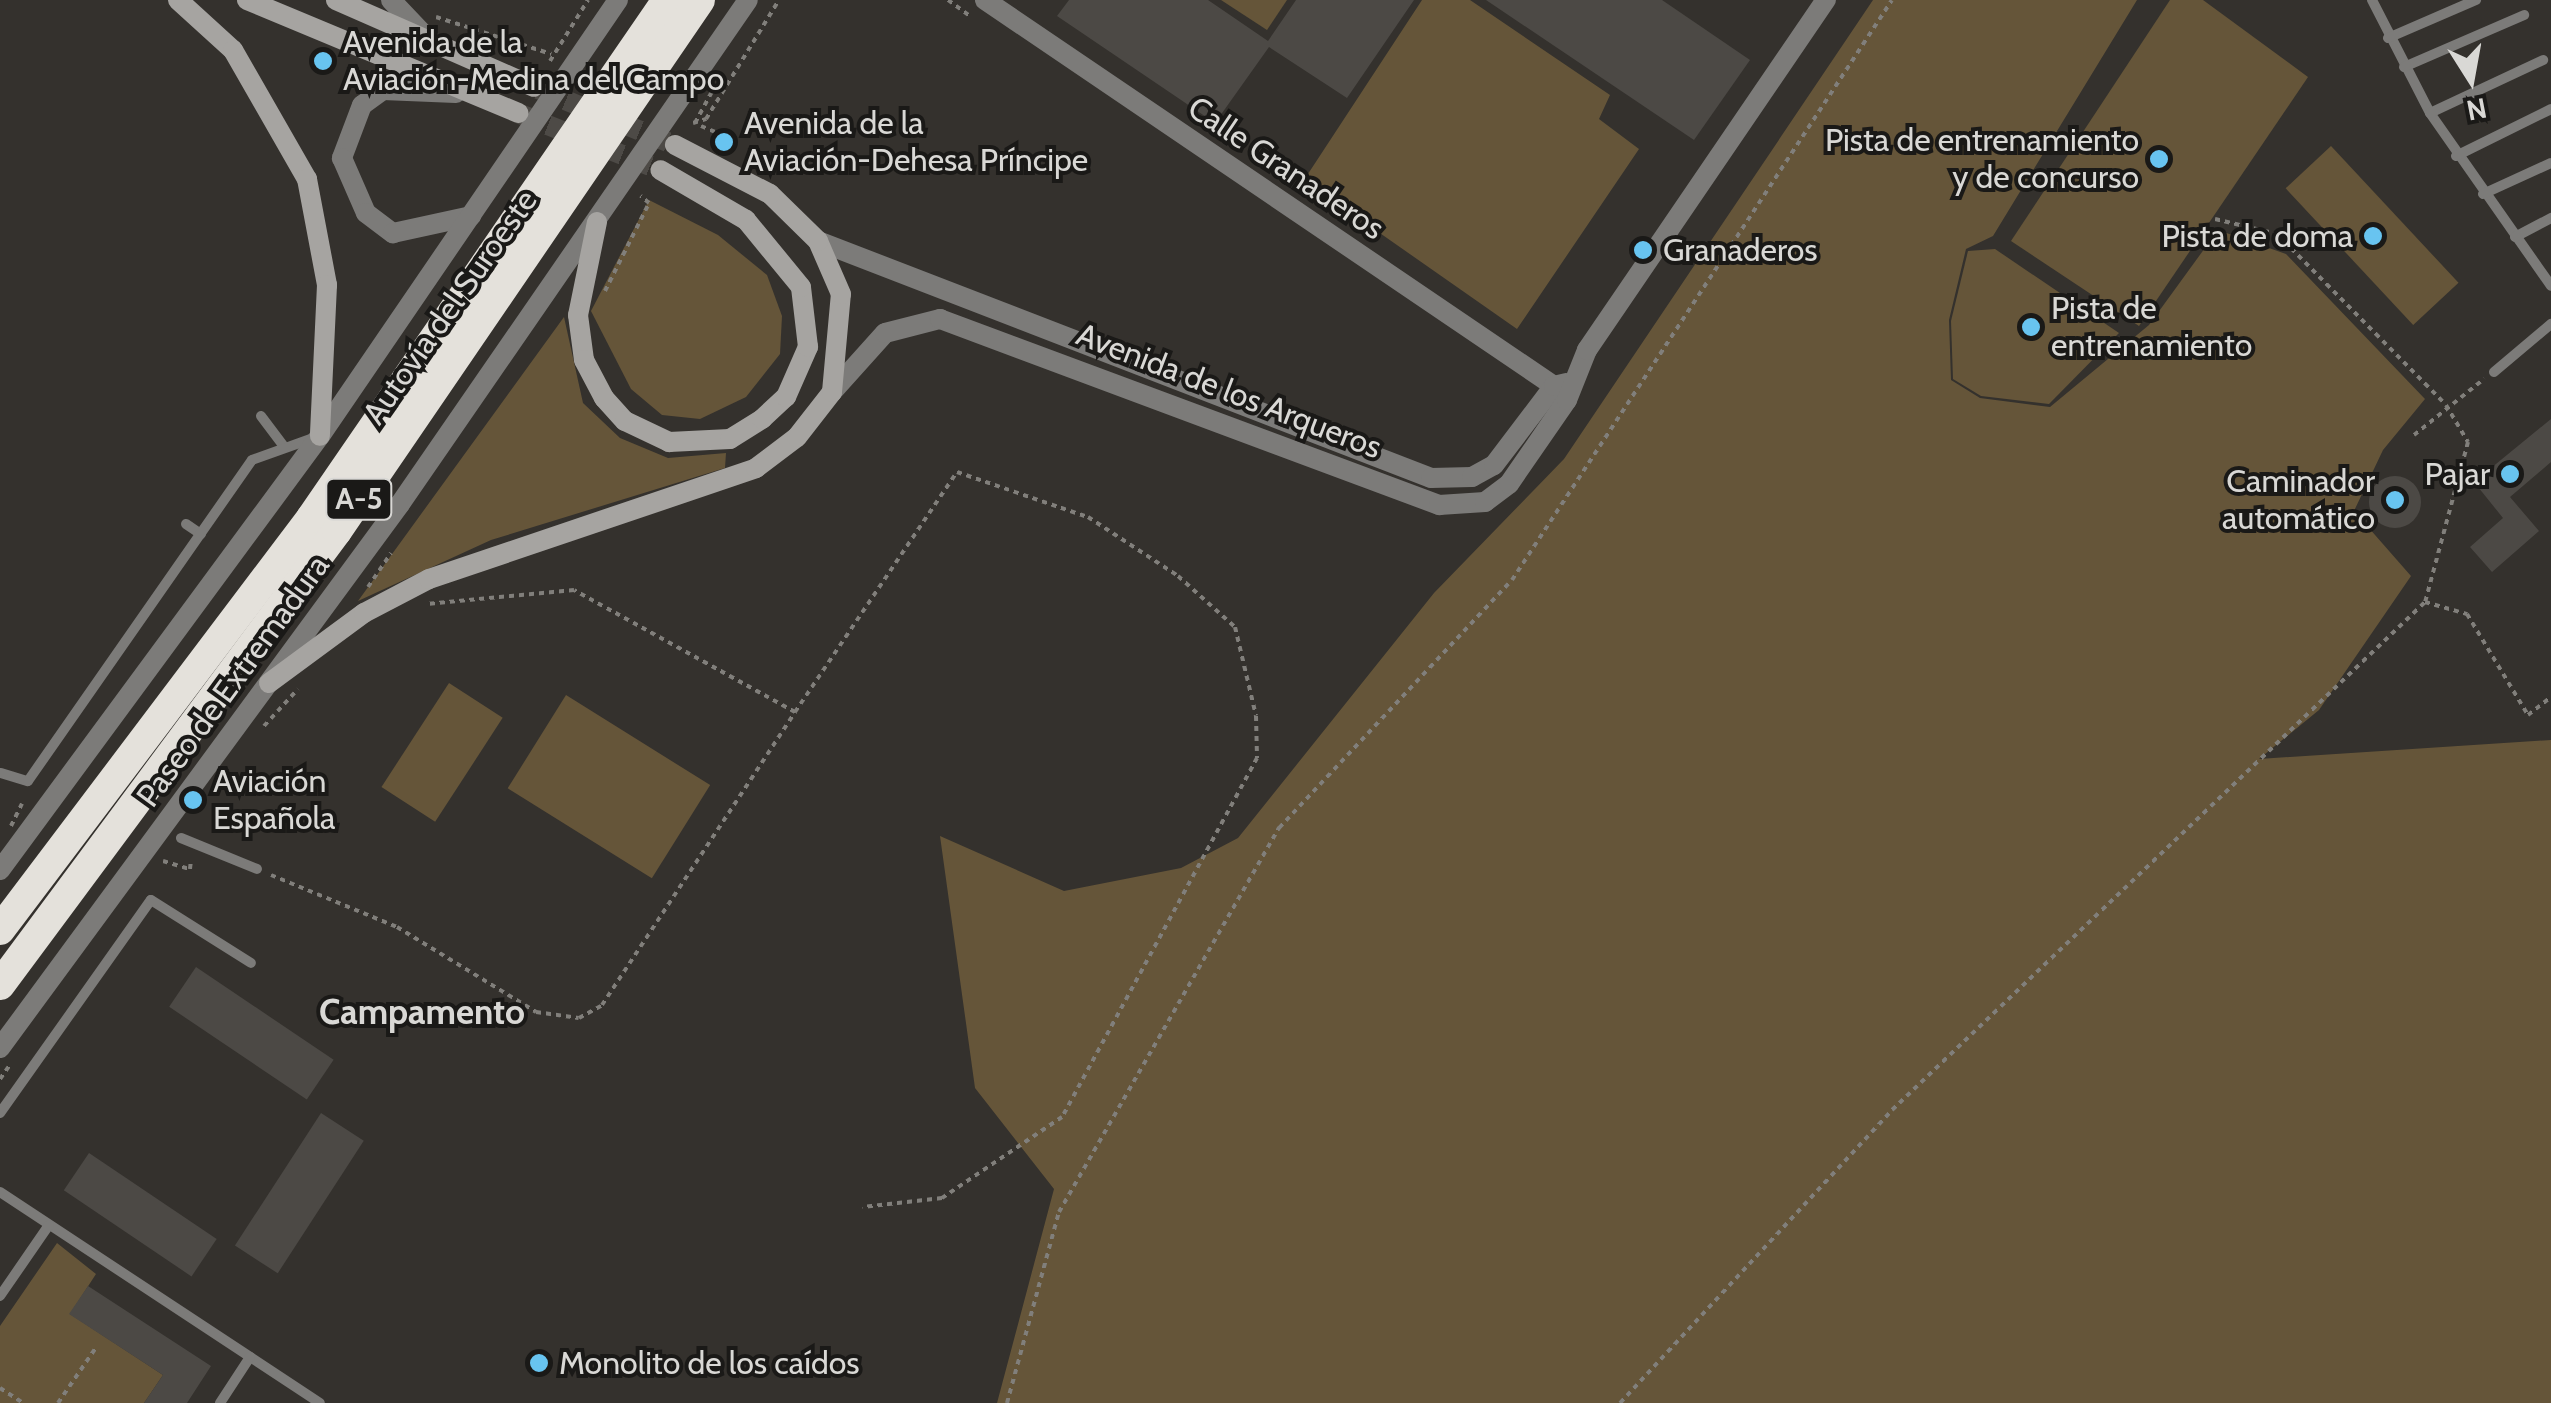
<!DOCTYPE html>
<html>
<head>
<meta charset="utf-8">
<style>
  body { margin:0 }
  #map { position:relative; width:2551px; height:1403px; overflow:hidden; background:#34312d; font-family:Cabin,sans-serif }
  div>[style] { position:absolute }
  .green>* { inset:0; background:#655539; transform-origin:0 0 }
  .building>* { inset:0; background:#4c4945; transform-origin:0 0 }
  .round { border-radius:50% }
  .secondary-tunnel>* { height:20px; margin-top:-10px; transform-origin:0; background:repeating-linear-gradient(90deg,#4d4a46 0 20px,transparent 0 30px) }
  .path>* { height:4px; margin-top:-2px; transform-origin:0; background:repeating-linear-gradient(90deg,#817f7b 0 5px,transparent 0 10px) }
  .lane>* { height:10px; margin:-5px; padding:0 5px; transform-origin:5px; border-radius:5px; background:#7c7b79 }
  .street>* { height:20px; margin:-10px; padding:0 10px; transform-origin:10px; border-radius:10px; background:#7c7b79 }
  .secondary>* { height:20px; margin:-10px; padding:0 10px; transform-origin:10px; border-radius:10px; background:#a6a4a1 }
  .highway>* { height:30px; margin:-15px; padding:0 15px; transform-origin:15px; border-radius:15px; background:#e4e1db }
  .dots>* { width:28px; height:28px; translate:-50% -50%; box-sizing:border-box; border:5px solid #1a1917; border-radius:50% }
  span { translate:-50% -50%; white-space:nowrap; text-align:center; line-height:1.15; -webkit-text-stroke:8px #1a1917; paint-order:stroke }
  .shield-label span { padding:2px 8px; background:#1a1917; border:2px solid; border-radius:8px; -webkit-text-stroke-width:0 }
  .shield-label { font-size:30px; color:#d9d8d5; font-weight:700 }
  .poi-label { font-size:32px; color:#d9d8d5 }
  .left { translate:0 -50%; text-align:left }
  .right { translate:-100% -50%; text-align:right }
  .street-label { font-size:32px; color:#d9d8d5 }
  .neighbourhood-label { font-size:35px; color:#d9d8d5; font-weight:700 }
  .north { position:absolute; left:2421px; top:30px; width:100px; height:100px; -webkit-text-stroke:8px #1a1917; paint-order:stroke; rotate:169deg; font-size:28px; font-weight:700; line-height:40px; text-align:center; color:#d9d8d5 }
  .north::after { content:''; display:block; margin:auto; width:35px; height:45px; background:#d9d8d5; clip-path:polygon(50% 0,100% 100%,50% 72%,0 100%) }
</style>
</head>
<body>
<div id="map">
  <div class="green">
    <div style="clip-path:polygon(1221px 0,1287px 0,1267px 30px)"></div>
    <div style="clip-path:polygon(1422px 0,1470px 0,1610px 95px,1599px 119px,1639px 149px,1517px 329px,1304px 180px)"></div>
    <div style="clip-path:polygon(1873px 0,2137px 0,1993px 236px,1966px 249px,1949px 320px,1951px 380px,1980px 398px,2050px 407px,2149px 325px,2218px 230px,2286px 254px,2425px 399px,2383px 450px,2354px 511px,2411px 576px,2319px 710px,2259px 759px,2551px 740px,2551px 1403px,997px 1403px,1054px 1189px,975px 1088px,940px 836px,1064px 891px,1181px 868px,1238px 838px,1434px 593px,1564px 459px)"></div>
    <div style="clip-path:polygon(2170px 0,2203px 0,2308px 77px,2139px 326px,2011px 241px)"></div>
    <div style="left:2331px;top:146px;width:187px;height:62px;rotate:47deg"></div>
    <div style="clip-path:polygon(649px 200px,718px 235px,767px 275px,782px 316px,780px 354px,746px 397px,700px 419px,662px 415px,631px 389px,591px 311px)"></div>
    <div style="clip-path:polygon(1995px 249px,2119px 333px,2049px 404px,1981px 396px,1953px 379px,1951px 321px,1968px 251px)"></div>
    <div style="clip-path:polygon(564px 317px,583px 403px,620px 438px,668px 458px,726px 453px,725px 468px,491px 540px,358px 601px)"></div>
    <div style="left:449px;top:683px;width:64px;height:124px;rotate:33deg"></div>
    <div style="left:566px;top:695px;width:170px;height:110px;rotate:32deg"></div>
    <div style="clip-path:polygon(57px 1243px,96px 1274px,70px 1314px,163px 1375px,144px 1403px,0 1403px,0 1326px)"></div>
  </div>
  <div class="building">
    <div style="clip-path:polygon(1069px 0,1208px 0,1268px 41px,1296px 0,1414px 0,1347px 98px,1269px 47px,1215px 123px,1057px 16px)"></div>
    <div style="clip-path:polygon(1486px 0,1662px 0,1750px 60px,1694px 140px)"></div>
    <div style="clip-path:polygon(2551px 419px,2551px 462px,2510px 497px,2539px 531px,2492px 572px,2470px 547px,2503px 518px,2474px 482px)"></div>
    <div class="round" style="left:2369px;top:476px;width:52px;height:52px"></div>
    <div style="left:196px;top:967px;width:166px;height:48px;rotate:34deg"></div>
    <div style="left:321px;top:1113px;width:51px;height:158px;rotate:33deg"></div>
    <div style="left:89px;top:1153px;width:154px;height:45px;rotate:34deg"></div>
    <div style="clip-path:polygon(88px 1286px,211px 1366px,187px 1403px,144px 1403px,163px 1375px,69px 1314px)"></div>
  </div>
  <div class="secondary-tunnel">
    <div style="left:538px;top:89px;width:148px;rotate:22.2deg"></div>
    <div style="left:520px;top:114px;width:151px;rotate:21.8deg"></div>
  </div>
  <div class="path">
    <div style="left:948px;top:0;width:26px;rotate:36deg"></div>
    <div style="left:436px;top:17px;width:121px;rotate:17.8deg"></div>
    <div style="left:550px;top:61px;width:72px;rotate:-58.1deg"></div>
    <div style="left:693px;top:123px;width:14px;rotate:-17deg"></div>
    <div style="left:706px;top:119px;width:140px;rotate:-58.5deg"></div>
    <div style="left:695px;top:123px;width:42px;rotate:-61.6deg"></div>
    <div style="left:701px;top:126px;width:21px;rotate:23deg"></div>
    <div style="left:2215px;top:219px;width:64px;rotate:13.6deg"></div>
    <div style="left:2277px;top:234px;width:240px;rotate:45.3deg"></div>
    <div style="left:2446px;top:405px;width:43px;rotate:59.3deg"></div>
    <div style="left:2468px;top:442px;width:166px;rotate:105deg"></div>
    <div style="left:2425px;top:602px;width:44px;rotate:15.9deg"></div>
    <div style="left:2467px;top:614px;width:118px;rotate:58.9deg"></div>
    <div style="left:2528px;top:715px;width:29px;rotate:-38deg"></div>
    <div style="left:605px;top:291px;width:98px;rotate:-63.4deg"></div>
    <div style="left:649px;top:203px;width:11px;rotate:-139deg"></div>
    <div style="left:2414px;top:435px;width:90px;rotate:-38.7deg"></div>
    <div style="left:368px;top:587px;width:41px;rotate:-55.9deg"></div>
    <div style="left:795px;top:712px;width:290px;rotate:-56deg"></div>
    <div style="left:957px;top:472px;width:139px;rotate:19deg"></div>
    <div style="left:1088px;top:517px;width:108px;rotate:33.2deg"></div>
    <div style="left:1178px;top:576px;width:76px;rotate:41.8deg"></div>
    <div style="left:1235px;top:627px;width:91px;rotate:76.7deg"></div>
    <div style="left:1256px;top:716px;width:42px;rotate:88.6deg"></div>
    <div style="left:1257px;top:758px;width:409px;rotate:118.5deg"></div>
    <div style="left:1062px;top:1117px;width:145px;rotate:146deg"></div>
    <div style="left:942px;top:1198px;width:80px;rotate:173.5deg"></div>
    <div style="left:264px;top:726px;width:50px;rotate:-47.4deg"></div>
    <div style="left:11px;top:826px;width:25px;rotate:-64deg"></div>
    <div style="left:163px;top:861px;width:28px;rotate:17deg"></div>
    <div style="left:190px;top:869px;width:9px;rotate:-84deg"></div>
    <div style="left:271px;top:875px;width:136px;rotate:22.4deg"></div>
    <div style="left:397px;top:927px;width:163px;rotate:31.4deg"></div>
    <div style="left:536px;top:1012px;width:43px;rotate:7.9deg"></div>
    <div style="left:579px;top:1018px;width:26px;rotate:-29deg"></div>
    <div style="left:602px;top:1005px;width:351px;rotate:-56.6deg"></div>
    <div style="left:795px;top:712px;width:252px;rotate:-151.1deg"></div>
    <div style="left:574px;top:590px;width:148px;rotate:174.6deg"></div>
    <div style="left:0;top:1079px;width:16px;rotate:-55deg"></div>
    <div style="left:0;top:1388px;width:27px;rotate:33deg"></div>
    <div style="left:58px;top:1403px;width:69px;rotate:-55.6deg"></div>
    <div style="left:1007px;top:1403px;width:198px;rotate:-74.8deg"></div>
    <div style="left:1059px;top:1212px;width:443px;rotate:-60.2deg"></div>
    <div style="left:1279px;top:828px;width:340px;rotate:-46.8deg"></div>
    <div style="left:1512px;top:580px;width:693px;rotate:-56.77deg"></div>
    <div style="left:1620px;top:1403px;width:400px;rotate:-47.1deg"></div>
    <div style="left:1892px;top:1110px;width:736px;rotate:-43.62deg"></div>
  </div>
  <div class="lane">
    <div style="left:2372px;top:0;width:127px;rotate:62.8deg"></div>
    <div style="left:2430px;top:113px;width:211px;rotate:55deg"></div>
    <div style="left:2388px;top:38px;width:96px;rotate:-23.4deg"></div>
    <div style="left:2404px;top:67px;width:131px;rotate:-23.4deg"></div>
    <div style="left:2430px;top:113px;width:125px;rotate:-25.1deg"></div>
    <div style="left:2456px;top:156px;width:106px;rotate:-26.3deg"></div>
    <div style="left:2483px;top:194px;width:75px;rotate:-24.5deg"></div>
    <div style="left:2515px;top:237px;width:41px;rotate:-27.8deg"></div>
    <div style="left:2494px;top:372px;width:75px;rotate:-40.1deg"></div>
    <div style="left:261px;top:416px;width:36px;rotate:53deg"></div>
    <div style="left:186px;top:524px;width:18px;rotate:34deg"></div>
    <div style="left:1px;top:773px;width:28px;rotate:17deg"></div>
    <div style="left:28px;top:781px;width:391px;rotate:-55.1deg"></div>
    <div style="left:252px;top:460px;width:71px;rotate:-19.7deg"></div>
    <div style="left:181px;top:838px;width:82px;rotate:22.2deg"></div>
    <div style="left:0;top:1113px;width:261px;rotate:-54.7deg"></div>
    <div style="left:151px;top:900px;width:118px;rotate:32.2deg"></div>
    <div style="left:0;top:1192px;width:383px;rotate:33.4deg"></div>
    <div style="left:0;top:1296px;width:86px;rotate:-55.4deg"></div>
    <div style="left:220px;top:1403px;width:55px;rotate:-56.9deg"></div>
  </div>
  <div class="street">
    <div style="left:391px;top:0;width:54px;rotate:46.5deg"></div>
    <div style="left:985px;top:0;width:688px;rotate:34.15deg"></div>
    <div style="left:456px;top:93px;width:73px;rotate:-177.6deg"></div>
    <div style="left:383px;top:90px;width:26px;rotate:144deg"></div>
    <div style="left:362px;top:105px;width:57px;rotate:110.7deg"></div>
    <div style="left:342px;top:158px;width:60px;rotate:66.4deg"></div>
    <div style="left:366px;top:213px;width:34px;rotate:37deg"></div>
    <div style="left:393px;top:233px;width:80px;rotate:-12.3deg"></div>
    <div style="left:818px;top:241px;width:657px;rotate:21.14deg"></div>
    <div style="left:1431px;top:478px;width:41px;rotate:-1.4deg"></div>
    <div style="left:1472px;top:477px;width:25px;rotate:-29deg"></div>
    <div style="left:1494px;top:465px;width:99px;rotate:-52.8deg"></div>
    <div style="left:1554px;top:386px;width:12px;rotate:-14deg"></div>
    <div style="left:832px;top:392px;width:79px;rotate:-48.1deg"></div>
    <div style="left:885px;top:333px;width:57px;rotate:-14.3deg"></div>
    <div style="left:940px;top:319px;width:533px;rotate:20.44deg"></div>
    <div style="left:1439px;top:505px;width:46px;rotate:-3.7deg"></div>
    <div style="left:1485px;top:502px;width:30px;rotate:-37deg"></div>
    <div style="left:1509px;top:484px;width:102px;rotate:-55.4deg"></div>
    <div style="left:1567px;top:400px;width:54px;rotate:-68.2deg"></div>
    <div style="left:1587px;top:350px;width:424px;rotate:-55.7deg"></div>
    <div style="left:0;top:870px;width:539px;rotate:-53.6deg"></div>
    <div style="left:320px;top:436px;width:528px;rotate:-55.65deg"></div>
    <div style="left:0;top:1048px;width:675px;rotate:-53.67deg"></div>
    <div style="left:400px;top:504px;width:612px;rotate:-55.38deg"></div>
  </div>
  <div class="secondary">
    <div style="left:178px;top:0;width:74px;rotate:42.3deg"></div>
    <div style="left:233px;top:50px;width:149px;rotate:60.2deg"></div>
    <div style="left:307px;top:179px;width:108px;rotate:79.3deg"></div>
    <div style="left:327px;top:285px;width:151px;rotate:92.7deg"></div>
    <div style="left:247px;top:0;width:294px;rotate:22.6deg"></div>
    <div style="left:336px;top:0;width:216px;rotate:23.7deg"></div>
    <div style="left:597px;top:222px;width:95px;rotate:101.5deg"></div>
    <div style="left:578px;top:315px;width:45px;rotate:82.4deg"></div>
    <div style="left:584px;top:360px;width:43px;rotate:62.2deg"></div>
    <div style="left:604px;top:398px;width:31px;rotate:48deg"></div>
    <div style="left:625px;top:421px;width:49px;rotate:25.5deg"></div>
    <div style="left:669px;top:442px;width:61px;rotate:-2.8deg"></div>
    <div style="left:730px;top:439px;width:38px;rotate:-32deg"></div>
    <div style="left:762px;top:419px;width:33px;rotate:-43deg"></div>
    <div style="left:786px;top:397px;width:55px;rotate:-66.3deg"></div>
    <div style="left:808px;top:347px;width:60px;rotate:-96.7deg"></div>
    <div style="left:801px;top:287px;width:87px;rotate:-129.4deg"></div>
    <div style="left:746px;top:220px;width:99px;rotate:-149.8deg"></div>
    <div style="left:269px;top:683px;width:118px;rotate:-36.4deg"></div>
    <div style="left:364px;top:613px;width:73px;rotate:-27.6deg"></div>
    <div style="left:429px;top:579px;width:345px;rotate:-18.7deg"></div>
    <div style="left:756px;top:468px;width:51px;rotate:-37.1deg"></div>
    <div style="left:797px;top:437px;width:57px;rotate:-52.1deg"></div>
    <div style="left:832px;top:392px;width:98px;rotate:-84.8deg"></div>
    <div style="left:841px;top:294px;width:58px;rotate:-113.5deg"></div>
    <div style="left:818px;top:241px;width:67px;rotate:-135.6deg"></div>
    <div style="left:770px;top:194px;width:107px;rotate:-152.7deg"></div>
  </div>
  <div class="highway">
    <div style="left:0;top:930px;width:516px;rotate:-52.95deg"></div>
    <div style="left:311px;top:518px;width:629px;rotate:-55.5deg"></div>
    <div style="left:0;top:985px;width:565px;rotate:-53.41deg"></div>
    <div style="left:337px;top:531px;width:643px;rotate:-55.64deg"></div>
  </div>
  <div class="dots">
    <div style="left:323px;top:61px;background:#68c4f0"></div>
    <div style="left:724px;top:142px;background:#68c4f0"></div>
    <div style="left:2159px;top:159px;background:#68c4f0"></div>
    <div style="left:2373px;top:236px;background:#68c4f0"></div>
    <div style="left:1643px;top:250px;background:#68c4f0"></div>
    <div style="left:2031px;top:327px;background:#68c4f0"></div>
    <div style="left:2510px;top:474px;background:#68c4f0"></div>
    <div style="left:2395px;top:500px;background:#68c4f0"></div>
    <div style="left:193px;top:800px;background:#68c4f0"></div>
    <div style="left:539px;top:1363px;background:#68c4f0"></div>
  </div>
  <div class="shield-label">
    <span style="left:359px;top:499px">A-5</span>
  </div>
  <div class="poi-label">
    <span class="left" style="left:343px;top:61px">Avenida de la<br>Aviación-Medina del Campo</span>
    <span class="left" style="left:744px;top:142px">Avenida de la<br>Aviación-Dehesa Príncipe</span>
    <span class="right" style="left:2139px;top:159px">Pista de entrenamiento<br>y de concurso</span>
    <span class="right" style="left:2353px;top:236px">Pista de doma</span>
    <span class="left" style="left:1663px;top:250px">Granaderos</span>
    <span class="left" style="left:2051px;top:327px">Pista de<br>entrenamiento</span>
    <span class="right" style="left:2490px;top:474px">Pajar</span>
    <span class="right" style="left:2375px;top:500px">Caminador<br>automático</span>
    <span class="left" style="left:213px;top:800px">Aviación<br>Española</span>
    <span class="left" style="left:559px;top:1363px">Monolito de los caídos</span>
  </div>
  <div class="street-label">
    <span style="left:1286px;top:168px;rotate:34deg">Calle Granaderos</span>
    <span style="left:450px;top:307px;rotate:-55deg">Autovía del Suroeste</span>
    <span style="left:1229px;top:391px;rotate:21deg">Avenida de los Arqueros</span>
    <span style="left:233px;top:681px;rotate:-54deg">Paseo de Extremadura</span>
  </div>
  <div class="neighbourhood-label">
    <span style="left:422px;top:1012px">Campamento</span>
  </div>
  <div class="north">N</div>
</div>
</body>
</html>
